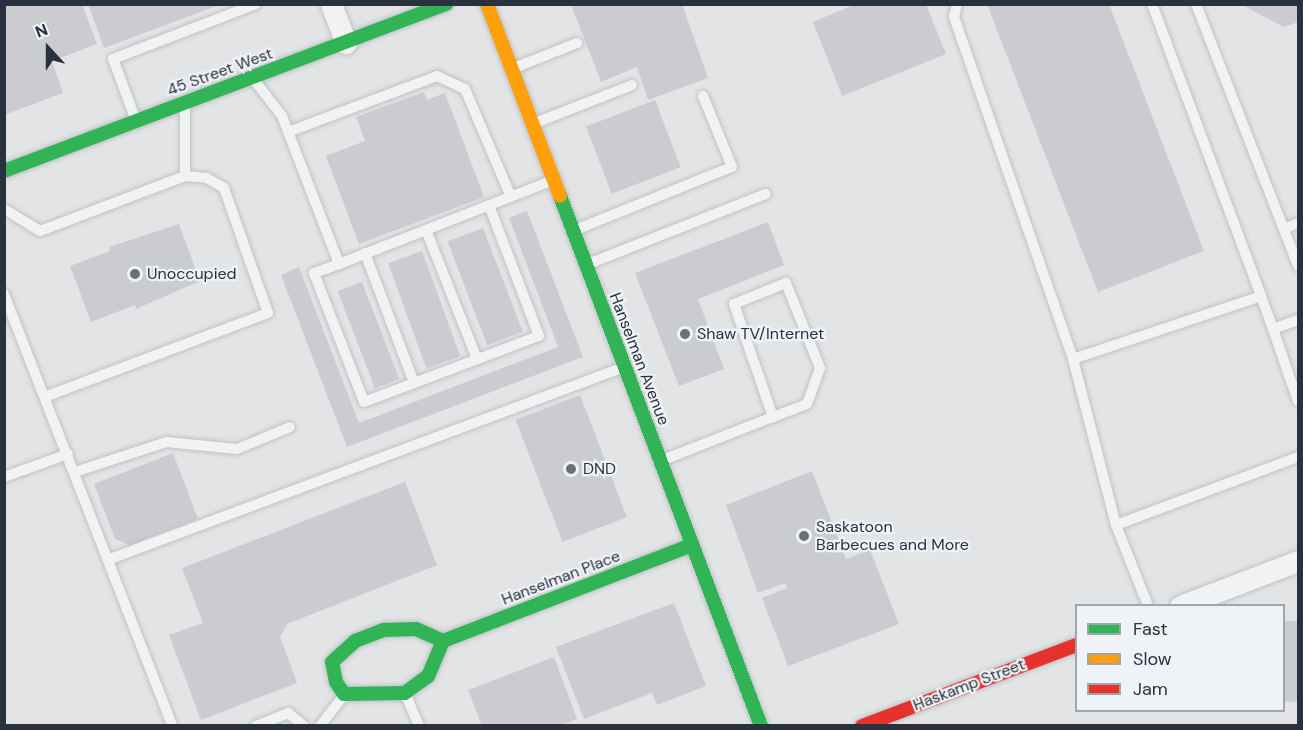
<!DOCTYPE html>
<html>
<head>
<meta charset="utf-8">
<style>
  body { margin:0 }
  #map { position:relative; width:1303px; height:730px; overflow:hidden; background:#e2e4e6; font-family:"DM Sans",sans-serif }
  div>[style] { position:absolute }
  .building>* { inset:0; background:#cacccf; transform-origin:0 0 }
  .roads { filter:drop-shadow(0 0 2px #c0c2c4) drop-shadow(0 0 2px #c0c2c4) }
  .lane>* { height:10px; margin:-5px; padding:0 5px; transform-origin:5px; border-radius:5px; background:#f1f2f4 }
  .street>* { height:21px; margin:-10.5px; padding:0 10.5px; transform-origin:10.5px; border-radius:10.5px; background:#f1f2f4 }
  .fast>* { height:14px; margin:-7px; padding:0 7px; transform-origin:7px; border-radius:7px; background:#30b455 }
  .slow>* { height:14px; margin:-7px; padding:0 7px; transform-origin:7px; border-radius:7px; background:#ff9f0a }
  .jam>* { height:14px; margin:-7px; padding:0 7px; transform-origin:7px; border-radius:7px; background:#e5322d }
  .dots>* { width:16px; height:16px; translate:-50% -50%; box-sizing:border-box; border:3px solid #eff2f6; border-radius:50% }
  span { translate:-50% -50%; white-space:nowrap; text-align:center; line-height:1.15; -webkit-text-stroke:4.5px #eff2f6; paint-order:stroke }
  .street-label { font-size:16px; color:#2a313e }
  .poi-label { font-size:16px; color:#2a313e }
  .left { translate:0 -50%; text-align:left }
  .frame { position:absolute; inset:0; border:6px solid #2a313e; pointer-events:none }
  .legend { position:absolute; left:1075px; top:604px; width:210px; height:108px; box-sizing:border-box; background:#eff2f6; border:2px solid #a0a5ac; margin:0; padding:8px 10px; list-style:none; font-size:18px; color:#2a313e }
  .legend li { display:flex; align-items:center; gap:12px; height:30px }
  .legend b { width:30px; border:2px solid #a0a5ac }
  .north { position:absolute; left:18px; top:18px; width:60px; height:60px; -webkit-text-stroke:4px #eff2f6; paint-order:stroke; rotate:339deg; font-size:16px; font-weight:700; line-height:24px; text-align:center; color:#2a313e }
  .north::after { content:''; display:block; margin:auto; width:21px; height:27px; background:#2a313e; clip-path:polygon(50% 0,100% 100%,50% 72%,0 100%) }
</style>
</head>
<body>
<div id="map">
  <div class="building">
    <div style="clip-path:polygon(4px 4px,82px 4px,97px 44px,52px 61px,63px 93px,4px 115px)"></div>
    <div style="clip-path:polygon(88px 4px,218px 4px,219px 5px,104px 48px)"></div>
    <div style="clip-path:polygon(580px 4px,682px 4px,708px 78px,648px 100px,637px 67px,601px 82px,572px 7px)"></div>
    <div style="clip-path:polygon(856px 4px,926px 4px,946px 54px,842px 96px,813px 22px)"></div>
    <div style="clip-path:polygon(987px 4px,1109px 4px,1204px 251px,1098px 292px)"></div>
    <div style="clip-path:polygon(1240px 4px,1298px 4px,1298px 22px,1284px 27px)"></div>
    <div style="clip-path:polygon(424px 92px,427px 100px,445px 93px,484px 197px,359px 244px,326px 156px,365px 141px,356px 117px)"></div>
    <div style="left:655px;top:100px;width:72px;height:74px;rotate:69deg"></div>
    <div style="clip-path:polygon(527px 211px,583px 357px,347px 447px,281px 275px,299px 267px,359px 423px,558px 347px,509px 218px)"></div>
    <div style="clip-path:polygon(768px 222px,784px 265px,698px 299px,724px 369px,679px 386px,635px 273px)"></div>
    <div style="clip-path:polygon(179px 224px,200px 281px,136px 309px,135px 305px,91px 322px,70px 266px,110px 251px,109px 247px)"></div>
    <div style="left:483px;top:228px;width:111px;height:38px;rotate:69deg"></div>
    <div style="left:422px;top:251px;width:112px;height:36px;rotate:70deg"></div>
    <div style="left:362px;top:282px;width:104px;height:26px;rotate:69deg"></div>
    <div style="left:580px;top:395px;width:131px;height:69px;rotate:69deg"></div>
    <div style="clip-path:polygon(173px 453px,198px 519px,130px 545px,115px 539px,94px 484px)"></div>
    <div style="clip-path:polygon(812px 471px,846px 559px,870px 550px,899px 624px,788px 666px,762px 598px,787px 588px,785px 583px,758px 593px,726px 505px)"></div>
    <div style="clip-path:polygon(405px 482px,437px 565px,287px 624px,280px 637px,297px 683px,201px 720px,169px 635px,203px 623px,182px 568px)"></div>
    <div style="clip-path:polygon(674px 603px,706px 686px,657px 705px,652px 693px,584px 719px,556px 647px)"></div>
    <div style="left:1298px;top:621px;width:81px;height:15px;rotate:90deg"></div>
    <div style="clip-path:polygon(554px 657px,577px 719px,559px 726px,482px 726px,468px 690px)"></div>
  </div>
  <div class="roads">
    <div class="lane">
      <div style="left:957px;top:4px;width:13px;rotate:103deg"></div>
      <div style="left:954px;top:17px;width:362px;rotate:70.8deg"></div>
      <div style="left:1073px;top:359px;width:171px;rotate:75.5deg"></div>
      <div style="left:1116px;top:525px;width:87px;rotate:68.4deg"></div>
      <div style="left:1152px;top:4px;width:312px;rotate:69.5deg"></div>
      <div style="left:1196px;top:4px;width:281px;rotate:68.7deg"></div>
      <div style="left:514px;top:68px;width:68px;rotate:-21.6deg"></div>
      <div style="left:254px;top:80px;width:46px;rotate:52.1deg"></div>
      <div style="left:282px;top:116px;width:159px;rotate:68.9deg"></div>
      <div style="left:339px;top:264px;width:230px;rotate:-21.4deg"></div>
      <div style="left:135px;top:118px;width:63px;rotate:-110.4deg"></div>
      <div style="left:113px;top:59px;width:153px;rotate:-21deg"></div>
      <div style="left:535px;top:123px;width:104px;rotate:-21.4deg"></div>
      <div style="left:288px;top:132px;width:159px;rotate:-20.6deg"></div>
      <div style="left:437px;top:76px;width:31px;rotate:25deg"></div>
      <div style="left:465px;top:89px;width:117px;rotate:66.9deg"></div>
      <div style="left:4px;top:209px;width:42px;rotate:31.4deg"></div>
      <div style="left:40px;top:231px;width:155px;rotate:-20.8deg"></div>
      <div style="left:1284px;top:229px;width:15px;rotate:-23deg"></div>
      <div style="left:426px;top:230px;width:139px;rotate:68.4deg"></div>
      <div style="left:575px;top:230px;width:169px;rotate:-21.9deg"></div>
      <div style="left:732px;top:167px;width:77px;rotate:-112.2deg"></div>
      <div style="left:365px;top:253px;width:139px;rotate:69.3deg"></div>
      <div style="left:339px;top:264px;width:27px;rotate:160deg"></div>
      <div style="left:314px;top:273px;width:138px;rotate:68.8deg"></div>
      <div style="left:364px;top:402px;width:187px;rotate:-20.7deg"></div>
      <div style="left:539px;top:336px;width:140px;rotate:-110.9deg"></div>
      <div style="left:588px;top:264px;width:191px;rotate:-21.5deg"></div>
      <div style="left:4px;top:294px;width:464px;rotate:68.7deg"></div>
      <div style="left:1273px;top:329px;width:76px;rotate:70.9deg"></div>
      <div style="left:1073px;top:359px;width:198px;rotate:-18.5deg"></div>
      <div style="left:1261px;top:296px;width:35px;rotate:70deg"></div>
      <div style="left:1273px;top:329px;width:27px;rotate:-20deg"></div>
      <div style="left:47px;top:396px;width:236px;rotate:-20.6deg"></div>
      <div style="left:268px;top:313px;width:133px;rotate:-109.4deg"></div>
      <div style="left:224px;top:188px;width:20px;rotate:-150deg"></div>
      <div style="left:207px;top:178px;width:22px;rotate:-175deg"></div>
      <div style="left:185px;top:176px;width:71px;rotate:-90deg"></div>
      <div style="left:663px;top:460px;width:118px;rotate:-21.4deg"></div>
      <div style="left:773px;top:417px;width:36px;rotate:-21deg"></div>
      <div style="left:807px;top:404px;width:38px;rotate:-70deg"></div>
      <div style="left:820px;top:368px;width:92px;rotate:-111.8deg"></div>
      <div style="left:786px;top:283px;width:56px;rotate:158deg"></div>
      <div style="left:734px;top:304px;width:120px;rotate:71deg"></div>
      <div style="left:75px;top:472px;width:97px;rotate:-18.1deg"></div>
      <div style="left:167px;top:442px;width:70px;rotate:5.7deg"></div>
      <div style="left:237px;top:449px;width:57px;rotate:-22.5deg"></div>
      <div style="left:4px;top:477px;width:68px;rotate:-19.8deg"></div>
      <div style="left:1116px;top:525px;width:194px;rotate:-20.5deg"></div>
      <div style="left:110px;top:559px;width:549px;rotate:-20.48deg"></div>
      <div style="left:405px;top:693px;width:36px;rotate:67deg"></div>
      <div style="left:256px;top:726px;width:35px;rotate:-22deg"></div>
      <div style="left:288px;top:713px;width:21px;rotate:39deg"></div>
      <div style="left:320px;top:726px;width:39px;rotate:-52deg"></div>
    </div>
    <div class="street">
      <div style="left:331px;top:4px;width:42px;rotate:69deg"></div>
      <div style="left:1180px;top:606px;width:126px;rotate:-20.9deg"></div>
    </div>
    <div class="fast">
      <div style="left:4px;top:171px;width:473px;rotate:-20.7deg"></div>
      <div style="left:560px;top:196px;width:567px;rotate:69.23deg"></div>
      <div style="left:443px;top:641px;width:38px;rotate:113deg"></div>
      <div style="left:428px;top:676px;width:29px;rotate:144deg"></div>
      <div style="left:405px;top:693px;width:61px;rotate:179.1deg"></div>
      <div style="left:344px;top:694px;width:14px;rotate:-124deg"></div>
      <div style="left:336px;top:682px;width:20px;rotate:-101deg"></div>
      <div style="left:332px;top:662px;width:31px;rotate:-42deg"></div>
      <div style="left:355px;top:641px;width:31px;rotate:-21deg"></div>
      <div style="left:384px;top:630px;width:32px;rotate:-2deg"></div>
      <div style="left:416px;top:629px;width:30px;rotate:24deg"></div>
      <div style="left:443px;top:641px;width:267px;rotate:-21.1deg"></div>
    </div>
    <div class="slow">
      <div style="left:487px;top:4px;width:205px;rotate:69.2deg"></div>
    </div>
    <div class="jam">
      <div style="left:862px;top:726px;width:229px;rotate:-20.7deg"></div>
    </div>
  </div>
  <div class="dots">
    <div style="left:135px;top:274px;background:#6a7079"></div>
    <div style="left:685px;top:334px;background:#6a7079"></div>
    <div style="left:571px;top:469px;background:#6a7079"></div>
    <div style="left:804px;top:536px;background:#6a7079"></div>
  </div>
  <div class="street-label">
    <span style="left:220px;top:72px;rotate:-20deg">45 Street West</span>
    <span style="left:639px;top:359px;rotate:69deg">Hanselman Avenue</span>
    <span style="left:561px;top:578px;rotate:-21deg">Hanselman Place</span>
    <span style="left:969px;top:685px;rotate:-21deg">Haskamp Street</span>
  </div>
  <div class="poi-label">
    <span class="left" style="left:147px;top:274px">Unoccupied</span>
    <span class="left" style="left:697px;top:334px">Shaw TV/Internet</span>
    <span class="left" style="left:583px;top:469px">DND</span>
    <span class="left" style="left:816px;top:536px">Saskatoon<br>Barbecues and More</span>
  </div>
  <div class="frame"></div>
  <ul class="legend">
  <li><b style="height:8px;background:#30b455"></b>Fast</li>
  <li><b style="height:8px;background:#ff9f0a"></b>Slow</li>
  <li><b style="height:8px;background:#e5322d"></b>Jam</li>
  </ul>
  <div class="north">N</div>
</div>
</body>
</html>
